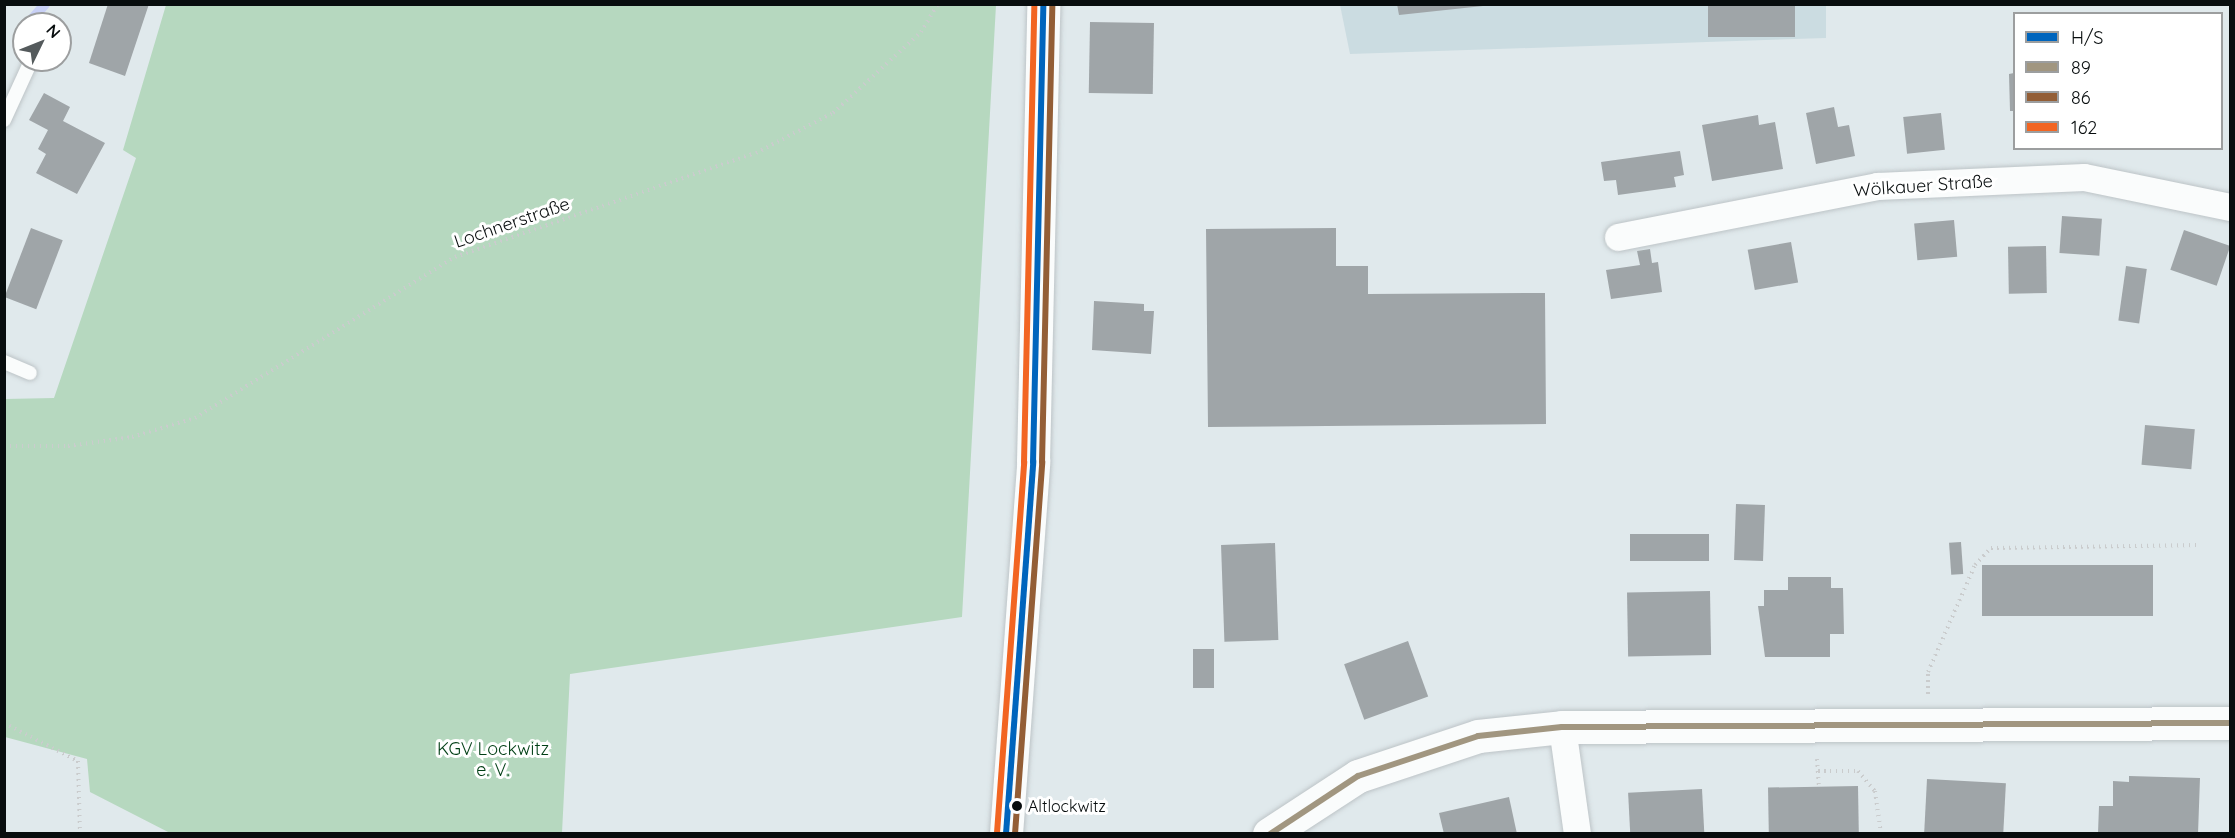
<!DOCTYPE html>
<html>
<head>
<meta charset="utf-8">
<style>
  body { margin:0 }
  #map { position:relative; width:2235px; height:838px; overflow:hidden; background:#e0e9ec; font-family:Quicksand,sans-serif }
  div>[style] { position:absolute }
  .built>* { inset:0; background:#cbdce1 }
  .green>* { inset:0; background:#b6d8bf }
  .stream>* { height:10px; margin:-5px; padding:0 5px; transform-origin:5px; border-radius:5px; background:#c8d0f6 }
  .building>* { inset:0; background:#9fa5a8; transform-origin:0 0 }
  .path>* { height:4px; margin-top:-2px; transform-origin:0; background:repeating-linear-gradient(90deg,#cacccd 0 1.5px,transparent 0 6px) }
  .roads { filter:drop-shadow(0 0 2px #bdc4c7) drop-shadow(0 0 2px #bdc4c7) }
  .service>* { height:14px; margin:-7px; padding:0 7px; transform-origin:7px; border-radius:7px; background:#fafcfc }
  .minor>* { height:27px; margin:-13.5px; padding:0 13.5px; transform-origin:13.5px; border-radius:13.5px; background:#fafcfc }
  .tertiary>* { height:33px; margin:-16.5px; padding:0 16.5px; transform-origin:16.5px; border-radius:16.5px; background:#fafcfc }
  .secondary>* { height:33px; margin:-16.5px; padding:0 16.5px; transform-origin:16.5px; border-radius:16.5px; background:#fafcfc }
  .bus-1>* { height:6px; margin:-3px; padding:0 3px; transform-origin:3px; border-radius:3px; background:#0065bd }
  .bus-2>* { height:6px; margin:-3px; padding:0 3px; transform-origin:3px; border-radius:3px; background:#a19680 }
  .bus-3>* { height:6px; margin:-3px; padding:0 3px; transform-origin:3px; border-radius:3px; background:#935e36 }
  .bus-4>* { height:6px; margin:-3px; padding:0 3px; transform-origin:3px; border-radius:3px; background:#f26522 }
  .dots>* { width:16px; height:16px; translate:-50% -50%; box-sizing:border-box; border:3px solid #fff; border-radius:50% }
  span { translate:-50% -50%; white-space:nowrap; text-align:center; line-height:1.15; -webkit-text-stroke:6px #fff; paint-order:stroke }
  .bus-label { font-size:16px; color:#080d0e }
  .left { translate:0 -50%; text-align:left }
  .street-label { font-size:18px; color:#080d0e }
  .park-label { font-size:18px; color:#003f15 }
  .frame { position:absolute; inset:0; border:6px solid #080d0e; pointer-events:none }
  .legend { position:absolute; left:2013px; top:12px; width:210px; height:138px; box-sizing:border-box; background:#fff; border:2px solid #9c9e9f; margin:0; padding:8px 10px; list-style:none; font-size:18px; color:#080d0e }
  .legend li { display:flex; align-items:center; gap:12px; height:30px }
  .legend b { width:30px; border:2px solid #9c9e9f }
  .north { position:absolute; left:12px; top:12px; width:60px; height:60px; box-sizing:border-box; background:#fff; border:2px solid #9c9e9f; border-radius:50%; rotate:47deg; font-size:16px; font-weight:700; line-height:24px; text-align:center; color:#080d0e }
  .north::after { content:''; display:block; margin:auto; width:21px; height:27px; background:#545a5c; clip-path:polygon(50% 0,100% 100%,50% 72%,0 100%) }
</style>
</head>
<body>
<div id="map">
  <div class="built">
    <div style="clip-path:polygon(1340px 5px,1826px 5px,1826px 38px,1350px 54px)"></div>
  </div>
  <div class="green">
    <div style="clip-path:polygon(166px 5px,996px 5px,962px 617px,570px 674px,562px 833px,170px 833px,90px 792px,87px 759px,5px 737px,5px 399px,54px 398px,136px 158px,123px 150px)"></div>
  </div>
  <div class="stream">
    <div style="left:33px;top:18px;width:18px;rotate:-49deg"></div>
  </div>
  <div class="building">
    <div style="clip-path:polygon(108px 4px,149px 4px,125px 76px,89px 63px)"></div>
    <div style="clip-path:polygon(1397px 4px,1483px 4px,1483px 6px,1399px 15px)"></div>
    <div style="left:1708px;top:4px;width:87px;height:33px"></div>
    <div style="left:1090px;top:22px;width:64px;height:71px;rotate:1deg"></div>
    <div style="clip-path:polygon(2014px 73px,2014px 111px,2010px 111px,2009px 74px)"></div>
    <div style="clip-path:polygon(44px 93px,70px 107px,63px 121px,105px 143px,77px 194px,36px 173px,46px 154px,38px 149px,48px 130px,29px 120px)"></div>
    <div style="clip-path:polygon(1834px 107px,1838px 127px,1849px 125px,1855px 156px,1816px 164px,1806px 113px)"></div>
    <div style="left:1941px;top:113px;width:37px;height:38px;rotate:84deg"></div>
    <div style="clip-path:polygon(1758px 115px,1759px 125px,1775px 122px,1783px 169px,1712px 181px,1702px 125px)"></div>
    <div style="clip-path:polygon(1680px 151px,1684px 175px,1674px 177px,1676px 187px,1618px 195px,1616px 180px,1604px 181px,1601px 162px)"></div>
    <div style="left:2062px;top:216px;width:40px;height:37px;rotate:4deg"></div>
    <div style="left:1954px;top:220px;width:37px;height:40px;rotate:85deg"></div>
    <div style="left:31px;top:228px;width:34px;height:74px;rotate:21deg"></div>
    <div style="clip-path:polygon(1336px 228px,1336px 266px,1368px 266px,1368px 294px,1545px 293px,1546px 424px,1208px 427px,1206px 229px)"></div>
    <div style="left:2184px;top:230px;width:49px;height:42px;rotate:19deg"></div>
    <div style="left:1791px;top:242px;width:41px;height:44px;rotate:80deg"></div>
    <div style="left:2046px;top:246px;width:47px;height:38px;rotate:89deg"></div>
    <div style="clip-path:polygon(1650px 249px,1652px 263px,1658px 262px,1662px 292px,1611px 299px,1606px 270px,1640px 265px,1637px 251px)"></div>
    <div style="left:2126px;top:266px;width:21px;height:55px;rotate:8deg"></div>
    <div style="clip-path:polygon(1094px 301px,1144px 304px,1144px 311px,1154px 311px,1151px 354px,1092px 350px)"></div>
    <div style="left:2145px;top:425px;width:50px;height:40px;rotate:5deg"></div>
    <div style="left:1736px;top:504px;width:29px;height:56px;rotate:2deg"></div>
    <div style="left:1630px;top:534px;width:79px;height:27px"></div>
    <div style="left:1961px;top:542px;width:32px;height:12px;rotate:86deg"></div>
    <div style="left:1275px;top:543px;width:97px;height:54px;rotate:88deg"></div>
    <div style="left:2153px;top:565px;width:51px;height:171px;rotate:90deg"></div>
    <div style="clip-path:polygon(1788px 577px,1831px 577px,1831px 588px,1843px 588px,1844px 634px,1830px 634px,1830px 657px,1765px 657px,1758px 606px,1764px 606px,1764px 590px,1788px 590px)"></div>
    <div style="left:1710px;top:591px;width:64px;height:83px;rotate:89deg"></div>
    <div style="left:1408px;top:641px;width:59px;height:68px;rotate:70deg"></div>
    <div style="left:1193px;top:649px;width:21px;height:39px"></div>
    <div style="clip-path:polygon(2129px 776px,2200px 778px,2198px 834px,2098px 833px,2099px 806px,2113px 806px,2113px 781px,2129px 782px)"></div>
    <div style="left:1927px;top:779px;width:79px;height:55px;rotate:3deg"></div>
    <div style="left:1858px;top:786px;width:48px;height:90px;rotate:89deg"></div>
    <div style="left:1702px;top:789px;width:45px;height:74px;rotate:87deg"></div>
    <div style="clip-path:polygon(1509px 797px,1517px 834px,1444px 834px,1439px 813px)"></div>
  </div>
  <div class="path">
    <div style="left:4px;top:446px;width:64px"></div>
    <div style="left:68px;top:446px;width:65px;rotate:-8deg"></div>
    <div style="left:132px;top:437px;width:66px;rotate:-16.8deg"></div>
    <div style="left:195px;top:418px;width:306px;rotate:-31.8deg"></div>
    <div style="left:455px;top:257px;width:318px;rotate:-19.1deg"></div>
    <div style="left:756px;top:153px;width:87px;rotate:-27.5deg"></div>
    <div style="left:833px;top:113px;width:120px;rotate:-42.6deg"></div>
    <div style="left:921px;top:32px;width:33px;rotate:-59deg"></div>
    <div style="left:1928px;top:694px;width:22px;rotate:-90deg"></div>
    <div style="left:1928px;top:672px;width:117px;rotate:-66.3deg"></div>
    <div style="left:1975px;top:565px;width:23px;rotate:-47deg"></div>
    <div style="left:1991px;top:548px;width:206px;rotate:-0.8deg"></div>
    <div style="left:4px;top:723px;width:83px;rotate:27.2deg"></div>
    <div style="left:78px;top:761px;width:73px;rotate:88.4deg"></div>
    <div style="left:1817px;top:759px;width:28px;rotate:86deg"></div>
    <div style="left:1818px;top:771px;width:40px"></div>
    <div style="left:1858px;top:771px;width:26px;rotate:50deg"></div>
    <div style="left:1875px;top:791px;width:43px;rotate:82.1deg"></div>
  </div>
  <div class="roads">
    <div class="service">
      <div style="left:4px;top:120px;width:65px;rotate:-65.4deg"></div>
      <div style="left:4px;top:362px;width:28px;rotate:23deg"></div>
    </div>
    <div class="minor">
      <div style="left:1618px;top:237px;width:264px;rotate:-11.1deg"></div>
      <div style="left:1877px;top:186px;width:207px;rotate:-2.5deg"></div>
      <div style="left:2084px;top:177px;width:149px;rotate:11.6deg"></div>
      <div style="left:1562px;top:727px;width:108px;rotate:82deg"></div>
    </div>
    <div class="tertiary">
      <div style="left:1269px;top:834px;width:106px;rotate:-33.1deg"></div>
      <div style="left:1358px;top:776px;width:126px;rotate:-18.4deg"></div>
      <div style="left:1478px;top:736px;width:84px;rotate:-6.1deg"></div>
      <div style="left:1562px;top:727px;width:668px;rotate:-0.34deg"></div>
    </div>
    <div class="secondary">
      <div style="left:1006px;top:834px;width:373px;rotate:-85.8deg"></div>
      <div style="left:1033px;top:462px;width:458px;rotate:-88.7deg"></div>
    </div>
  </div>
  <div class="bus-1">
    <div style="left:1006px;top:834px;width:373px;rotate:-85.8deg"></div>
    <div style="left:1033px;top:462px;width:458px;rotate:-88.7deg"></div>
  </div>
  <div class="bus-2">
    <div style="left:1270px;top:834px;width:105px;rotate:-33.4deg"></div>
    <div style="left:1358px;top:776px;width:126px;rotate:-18.4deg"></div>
    <div style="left:1478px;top:736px;width:84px;rotate:-6.1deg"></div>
    <div style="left:1562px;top:727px;width:668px;rotate:-0.34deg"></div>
  </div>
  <div class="bus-3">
    <div style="left:1015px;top:834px;width:373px;rotate:-85.8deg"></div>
    <div style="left:1042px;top:462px;width:458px;rotate:-88.7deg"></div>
  </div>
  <div class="bus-4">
    <div style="left:997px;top:833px;width:372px;rotate:-85.8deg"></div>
    <div style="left:1024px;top:462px;width:458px;rotate:-88.7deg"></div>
  </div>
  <div class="dots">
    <div style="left:1017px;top:806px;background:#080d0e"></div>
  </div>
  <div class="bus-label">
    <span class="left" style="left:1028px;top:806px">Altlockwitz</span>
  </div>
  <div class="street-label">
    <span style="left:1923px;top:186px;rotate:-4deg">Wölkauer Straße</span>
    <span style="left:512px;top:223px;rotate:-19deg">Lochnerstraße</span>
  </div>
  <div class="park-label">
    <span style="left:493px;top:760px">KGV Lockwitz<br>e. V.</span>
  </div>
  <div class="frame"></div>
  <ul class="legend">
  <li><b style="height:8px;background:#0065bd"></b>H/S</li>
  <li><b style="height:8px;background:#a19680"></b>89</li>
  <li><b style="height:8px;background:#935e36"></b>86</li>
  <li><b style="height:8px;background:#f26522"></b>162</li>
  </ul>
  <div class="north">N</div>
</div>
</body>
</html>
